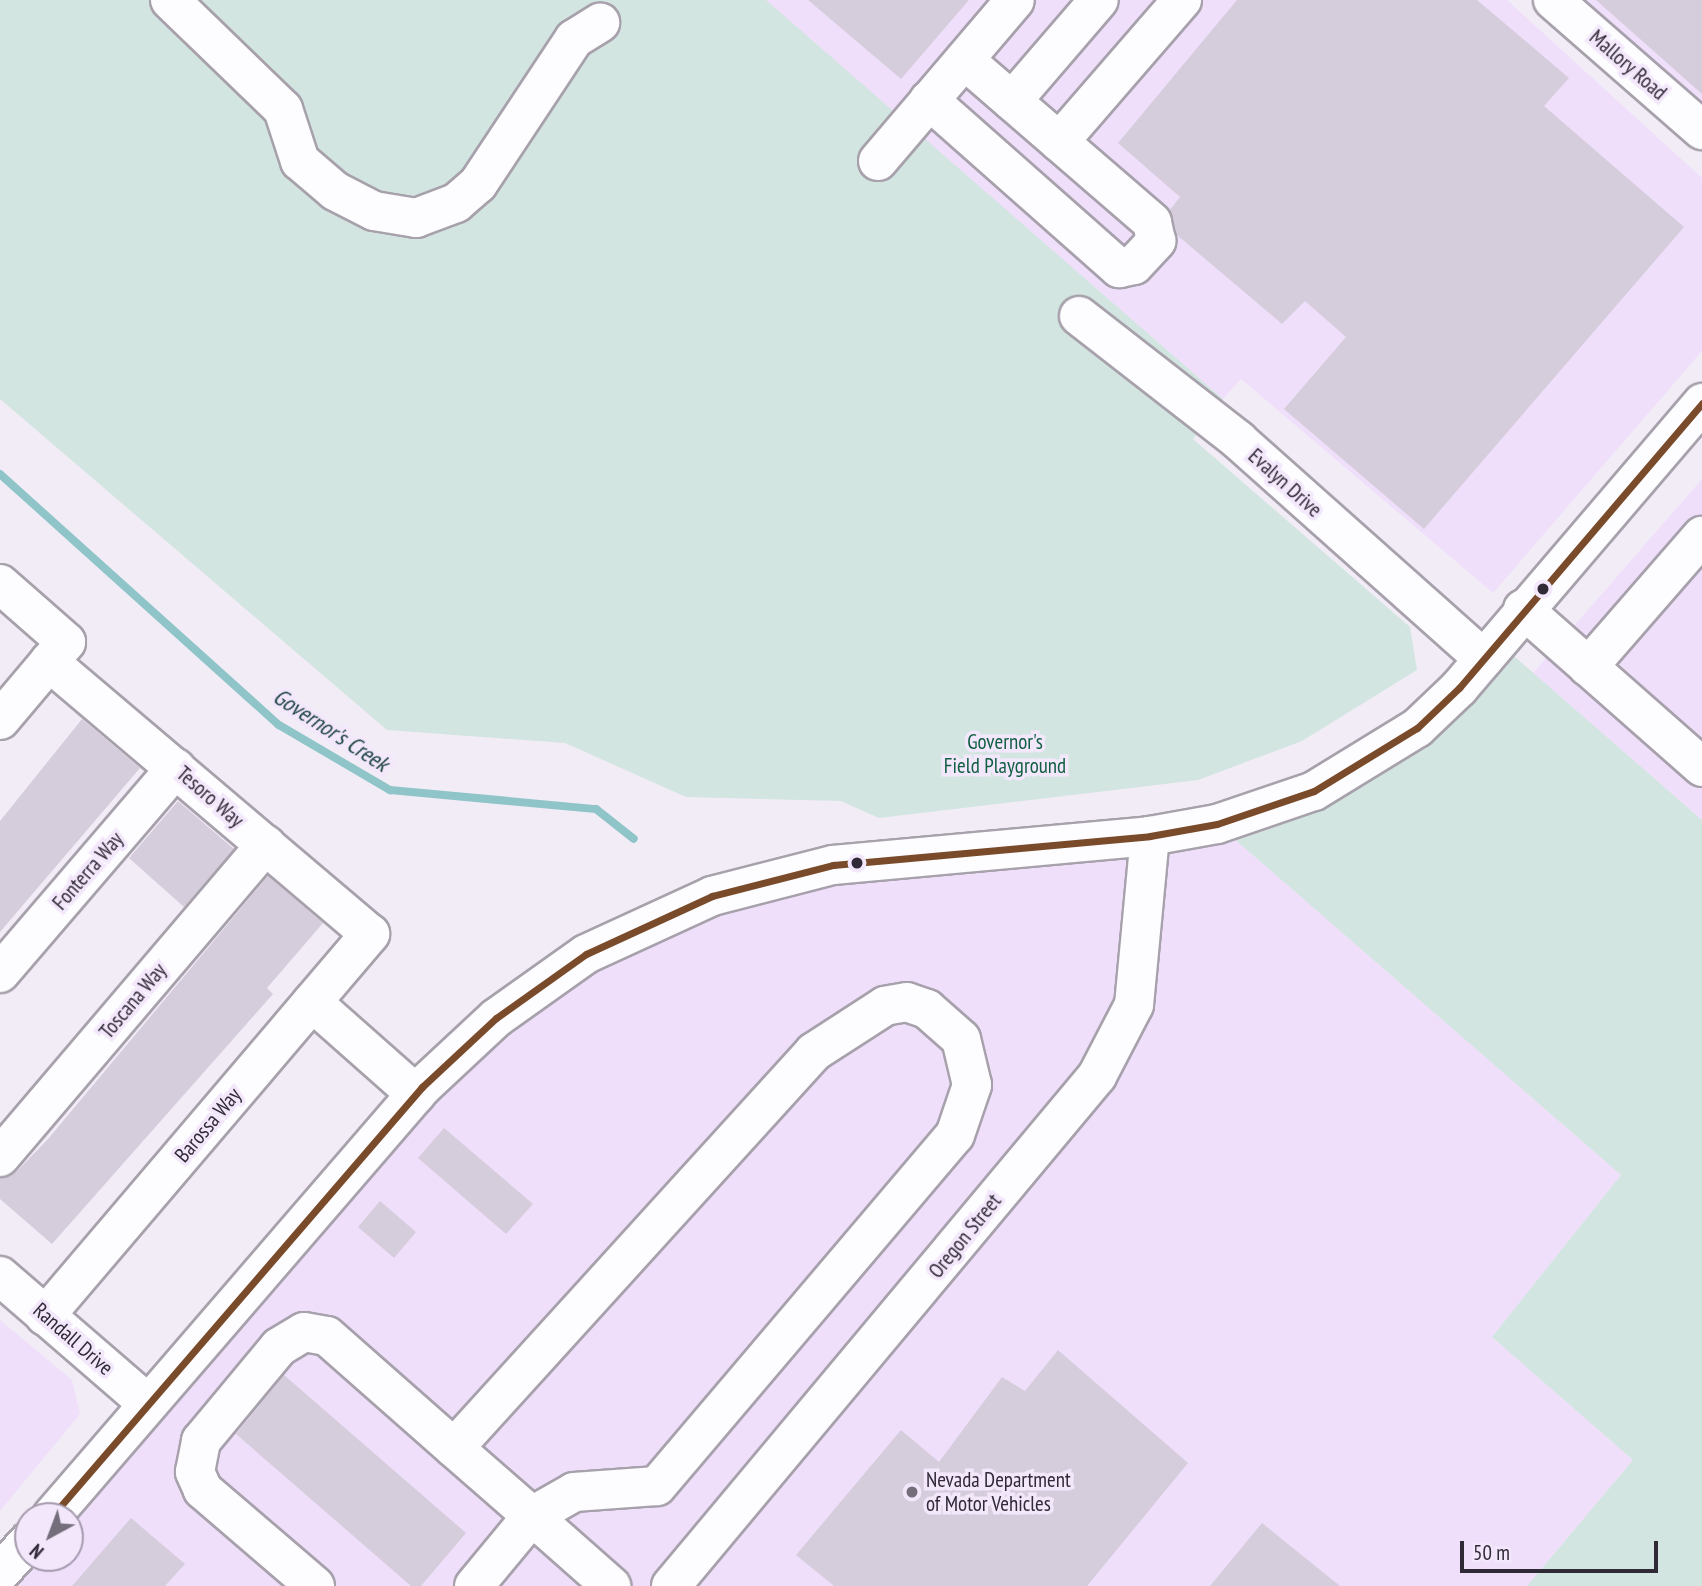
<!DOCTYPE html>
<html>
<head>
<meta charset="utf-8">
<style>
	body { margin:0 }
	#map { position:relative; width:1702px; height:1586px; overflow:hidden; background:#f2ecf7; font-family:"PT Sans Narrow",sans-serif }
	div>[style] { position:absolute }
	.built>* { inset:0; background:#efdffb }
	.green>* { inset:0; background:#d3e5e0 }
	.stream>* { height:8px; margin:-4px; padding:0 4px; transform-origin:4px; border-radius:4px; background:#8fc5c8 }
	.building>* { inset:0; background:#d5cddc }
	.roads { filter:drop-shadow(2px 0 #a7a1ac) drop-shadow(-2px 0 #a7a1ac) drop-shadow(0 2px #a7a1ac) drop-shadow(0 -2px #a7a1ac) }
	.minor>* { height:38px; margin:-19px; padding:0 19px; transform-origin:19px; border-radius:19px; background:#fdfcfe }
	.bus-1>* { height:7px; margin:-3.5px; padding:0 3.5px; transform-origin:3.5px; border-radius:3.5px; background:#7a4b2a }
	.dots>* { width:19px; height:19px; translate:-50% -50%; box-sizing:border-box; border:4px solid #f3e7fc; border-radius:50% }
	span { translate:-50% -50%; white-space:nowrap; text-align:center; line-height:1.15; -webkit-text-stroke:7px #f3e7fc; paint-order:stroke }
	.street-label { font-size:21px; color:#302936 }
	.park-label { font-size:21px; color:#115e42 }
	.poi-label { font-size:21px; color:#302936 }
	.left { translate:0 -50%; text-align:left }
	.water-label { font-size:23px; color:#214646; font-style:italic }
	.north { position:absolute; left:14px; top:1502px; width:70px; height:70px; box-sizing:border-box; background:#f3e7fc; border:2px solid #a59bad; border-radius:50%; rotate:221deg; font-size:19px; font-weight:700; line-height:28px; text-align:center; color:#302936 }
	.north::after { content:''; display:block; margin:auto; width:24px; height:32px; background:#746d7a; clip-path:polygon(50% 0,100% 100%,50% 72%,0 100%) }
	.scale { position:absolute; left:1460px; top:1541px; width:198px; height:32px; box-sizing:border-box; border:4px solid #302936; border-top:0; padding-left:9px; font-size:21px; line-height:24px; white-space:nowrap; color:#302936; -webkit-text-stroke:5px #f3e7fc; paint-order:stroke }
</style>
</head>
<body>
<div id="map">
	<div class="built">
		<div style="clip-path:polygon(765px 0,1507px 0,1702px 178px,1702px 351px,1493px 593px,1241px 379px,1223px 399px)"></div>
		<div style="clip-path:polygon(1579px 0,1702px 0,1702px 105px)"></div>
		<div style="clip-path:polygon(1702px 479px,1702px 820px,1533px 673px)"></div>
		<div style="clip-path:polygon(1217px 824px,1621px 1175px,1492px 1337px,1633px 1460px,1527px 1586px,0 1586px,28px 1558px,70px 1558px,70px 1516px,475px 1037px,693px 904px)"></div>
		<div style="clip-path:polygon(0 1320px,72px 1380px,80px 1414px,0 1511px)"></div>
	</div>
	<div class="green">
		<div style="clip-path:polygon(0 0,766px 0,1223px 399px,1193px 439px,1410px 627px,1417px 670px,1302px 741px,1198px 780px,879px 818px,841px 801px,686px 797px,565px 743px,387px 730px,0 399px)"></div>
		<div style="clip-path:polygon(1498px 642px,1702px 820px,1702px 1586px,1527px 1586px,1633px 1460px,1492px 1337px,1621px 1175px,1217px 824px,1314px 791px)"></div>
	</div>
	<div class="stream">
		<div style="left:0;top:474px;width:375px;rotate:42deg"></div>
		<div style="left:279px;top:725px;width:129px;rotate:30.4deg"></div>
		<div style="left:390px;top:790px;width:207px;rotate:5.3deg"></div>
		<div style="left:596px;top:809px;width:48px;rotate:38.3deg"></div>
	</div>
	<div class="building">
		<div style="clip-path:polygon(808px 0,969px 0,901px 79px)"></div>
		<div style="clip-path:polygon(1237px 0,1477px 0,1569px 78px,1544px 106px,1684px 227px,1424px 529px,1284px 409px,1346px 337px,1305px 301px,1282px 324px,1177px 235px,1169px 211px,1180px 197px,1118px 143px)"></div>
		<div style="clip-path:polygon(1596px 0,1702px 0,1702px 94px)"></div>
		<div style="clip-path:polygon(82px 719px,140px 768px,0 932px,0 821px)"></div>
		<div style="clip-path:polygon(178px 801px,234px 849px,184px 907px,129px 858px)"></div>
		<div style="clip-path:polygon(268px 876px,323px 923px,267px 988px,273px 994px,52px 1244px,0 1199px,0 1178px,16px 1172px,48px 1139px)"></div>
		<div style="clip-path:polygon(444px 1128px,533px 1204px,506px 1234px,418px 1158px)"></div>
		<div style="clip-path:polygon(380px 1201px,416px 1232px,394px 1258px,358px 1227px)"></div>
		<div style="clip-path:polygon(1058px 1350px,1188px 1463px,1087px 1586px,834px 1586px,796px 1555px,901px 1430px,939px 1462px,1002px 1377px,1025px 1391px)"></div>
		<div style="clip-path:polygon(284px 1375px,466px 1533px,421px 1586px,411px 1586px,236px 1434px)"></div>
		<div style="clip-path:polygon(131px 1518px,185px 1564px,165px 1586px,72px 1586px)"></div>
		<div style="clip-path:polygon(1262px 1523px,1340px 1586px,1210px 1586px)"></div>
	</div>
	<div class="roads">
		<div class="minor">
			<div style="left:170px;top:0;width:157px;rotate:44deg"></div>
			<div style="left:283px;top:109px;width:55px;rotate:71.9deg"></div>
			<div style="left:300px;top:161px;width:46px;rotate:40.6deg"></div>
			<div style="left:335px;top:191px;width:44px;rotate:27.1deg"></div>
			<div style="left:374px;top:211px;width:43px;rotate:9.5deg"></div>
			<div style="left:416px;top:218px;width:43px;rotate:-20.6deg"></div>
			<div style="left:456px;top:203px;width:29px;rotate:-41deg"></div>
			<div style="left:478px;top:184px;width:174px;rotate:-56.5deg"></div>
			<div style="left:574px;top:39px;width:31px;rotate:-32deg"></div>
			<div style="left:1553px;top:0;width:198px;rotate:41.1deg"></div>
			<div style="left:929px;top:100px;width:254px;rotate:41.5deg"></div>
			<div style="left:1119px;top:268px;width:15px;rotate:-11deg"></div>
			<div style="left:1134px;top:265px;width:33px;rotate:-47deg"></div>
			<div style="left:1156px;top:241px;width:19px;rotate:-102deg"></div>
			<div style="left:1152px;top:222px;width:248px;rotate:-139.2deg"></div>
			<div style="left:1012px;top:101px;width:133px;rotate:-49.3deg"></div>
			<div style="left:1059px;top:142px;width:188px;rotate:-49.1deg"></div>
			<div style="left:878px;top:161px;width:211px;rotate:-49.6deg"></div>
			<div style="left:1079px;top:316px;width:202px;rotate:37.9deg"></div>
			<div style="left:1238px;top:440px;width:329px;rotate:41.7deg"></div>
			<div style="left:0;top:584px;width:88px;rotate:41.3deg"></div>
			<div style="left:66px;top:642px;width:102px;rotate:130.2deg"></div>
			<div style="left:1523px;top:609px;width:239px;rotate:41.4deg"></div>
			<div style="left:1588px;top:667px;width:174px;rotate:-49deg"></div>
			<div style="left:0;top:973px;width:270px;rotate:-49.4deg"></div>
			<div style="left:312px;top:1002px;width:139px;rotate:41.5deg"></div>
			<div style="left:0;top:1157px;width:410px;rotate:-49.6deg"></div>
			<div style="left:0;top:1276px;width:193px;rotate:40.8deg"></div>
			<div style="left:45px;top:1316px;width:502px;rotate:-49.61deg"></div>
			<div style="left:370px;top:934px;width:421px;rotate:-139.7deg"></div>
			<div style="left:52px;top:1516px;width:567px;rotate:-49.22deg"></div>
			<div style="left:422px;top:1087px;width:101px;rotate:-43deg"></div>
			<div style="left:496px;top:1018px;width:110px;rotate:-35.4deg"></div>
			<div style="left:586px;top:954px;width:139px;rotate:-24.7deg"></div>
			<div style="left:712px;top:896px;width:125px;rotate:-14.4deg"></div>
			<div style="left:833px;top:865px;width:318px;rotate:-5.2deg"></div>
			<div style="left:1150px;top:836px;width:68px;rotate:-10.2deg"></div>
			<div style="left:1217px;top:824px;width:102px;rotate:-18.8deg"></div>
			<div style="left:1314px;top:791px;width:121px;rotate:-31.5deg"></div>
			<div style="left:1417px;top:728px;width:58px;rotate:-43.6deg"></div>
			<div style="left:1459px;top:688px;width:375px;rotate:-49.5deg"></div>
			<div style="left:0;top:1573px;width:42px;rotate:-47.9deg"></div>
			<div style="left:315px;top:1586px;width:148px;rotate:-139.4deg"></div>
			<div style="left:203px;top:1490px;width:20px;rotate:-114deg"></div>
			<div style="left:195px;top:1472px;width:32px;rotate:-79deg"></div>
			<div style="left:201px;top:1441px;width:122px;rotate:-50.3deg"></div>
			<div style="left:279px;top:1347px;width:29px;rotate:-31deg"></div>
			<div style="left:304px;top:1332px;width:23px;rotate:10deg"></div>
			<div style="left:327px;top:1336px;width:169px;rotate:41.4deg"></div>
			<div style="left:454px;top:1448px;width:103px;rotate:41.1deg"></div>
			<div style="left:532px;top:1516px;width:48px;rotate:-29.7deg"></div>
			<div style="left:574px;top:1492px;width:83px;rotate:-4.1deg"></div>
			<div style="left:657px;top:1486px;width:460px;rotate:-49.7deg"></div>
			<div style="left:955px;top:1135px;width:53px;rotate:-71.2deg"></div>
			<div style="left:972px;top:1085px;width:47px;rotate:-103.4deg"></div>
			<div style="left:961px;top:1039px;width:45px;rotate:-138.6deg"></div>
			<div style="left:927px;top:1009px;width:21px;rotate:-161deg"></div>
			<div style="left:907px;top:1002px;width:22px;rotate:170deg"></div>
			<div style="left:885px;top:1006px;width:85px;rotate:147.1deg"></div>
			<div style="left:814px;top:1052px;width:535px;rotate:132.27deg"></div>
			<div style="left:474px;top:1586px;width:91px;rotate:-50.4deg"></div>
			<div style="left:532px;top:1516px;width:106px;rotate:41.5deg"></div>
			<div style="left:671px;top:1586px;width:665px;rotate:-50.13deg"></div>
			<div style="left:1097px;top:1076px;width:80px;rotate:-62.5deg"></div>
			<div style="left:1134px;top:1005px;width:170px;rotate:-84.6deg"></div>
		</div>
	</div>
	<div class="bus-1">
		<div style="left:52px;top:1516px;width:567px;rotate:-49.22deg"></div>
		<div style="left:422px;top:1087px;width:101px;rotate:-43deg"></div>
		<div style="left:496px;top:1018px;width:110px;rotate:-35.4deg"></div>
		<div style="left:586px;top:954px;width:139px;rotate:-24.7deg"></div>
		<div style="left:712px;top:896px;width:125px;rotate:-14.4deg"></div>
		<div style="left:833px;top:865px;width:318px;rotate:-5.2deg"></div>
		<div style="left:1150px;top:836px;width:68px;rotate:-10.2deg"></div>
		<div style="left:1217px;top:824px;width:102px;rotate:-18.8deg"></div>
		<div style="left:1314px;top:791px;width:121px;rotate:-31.5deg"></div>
		<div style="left:1417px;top:728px;width:58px;rotate:-43.6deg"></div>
		<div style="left:1459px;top:688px;width:375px;rotate:-49.5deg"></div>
	</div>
	<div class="dots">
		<div style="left:1543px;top:589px;background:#302936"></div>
		<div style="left:857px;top:863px;background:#302936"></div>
		<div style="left:912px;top:1492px;background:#746d7a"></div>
	</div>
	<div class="street-label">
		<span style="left:1628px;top:65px;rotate:41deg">Mallory Road</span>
		<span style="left:1285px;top:483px;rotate:42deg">Evalyn Drive</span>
		<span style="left:210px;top:797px;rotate:41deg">Tesoro Way</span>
		<span style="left:88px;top:871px;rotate:-49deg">Fonterra Way</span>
		<span style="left:133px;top:1001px;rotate:-50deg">Toscana Way</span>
		<span style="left:208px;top:1125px;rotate:-50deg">Barossa Way</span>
		<span style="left:965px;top:1236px;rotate:-51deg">Oregon Street</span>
		<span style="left:73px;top:1339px;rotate:41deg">Randall Drive</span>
	</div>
	<div class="park-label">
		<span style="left:1005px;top:754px">Governor's<br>Field Playground</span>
	</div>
	<div class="poi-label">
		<span class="left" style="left:926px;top:1492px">Nevada Department<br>of Motor Vehicles</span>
	</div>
	<div class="water-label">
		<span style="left:331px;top:730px;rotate:33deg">Governor's Creek</span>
	</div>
	<div class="north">N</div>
	<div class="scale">50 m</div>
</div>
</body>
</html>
